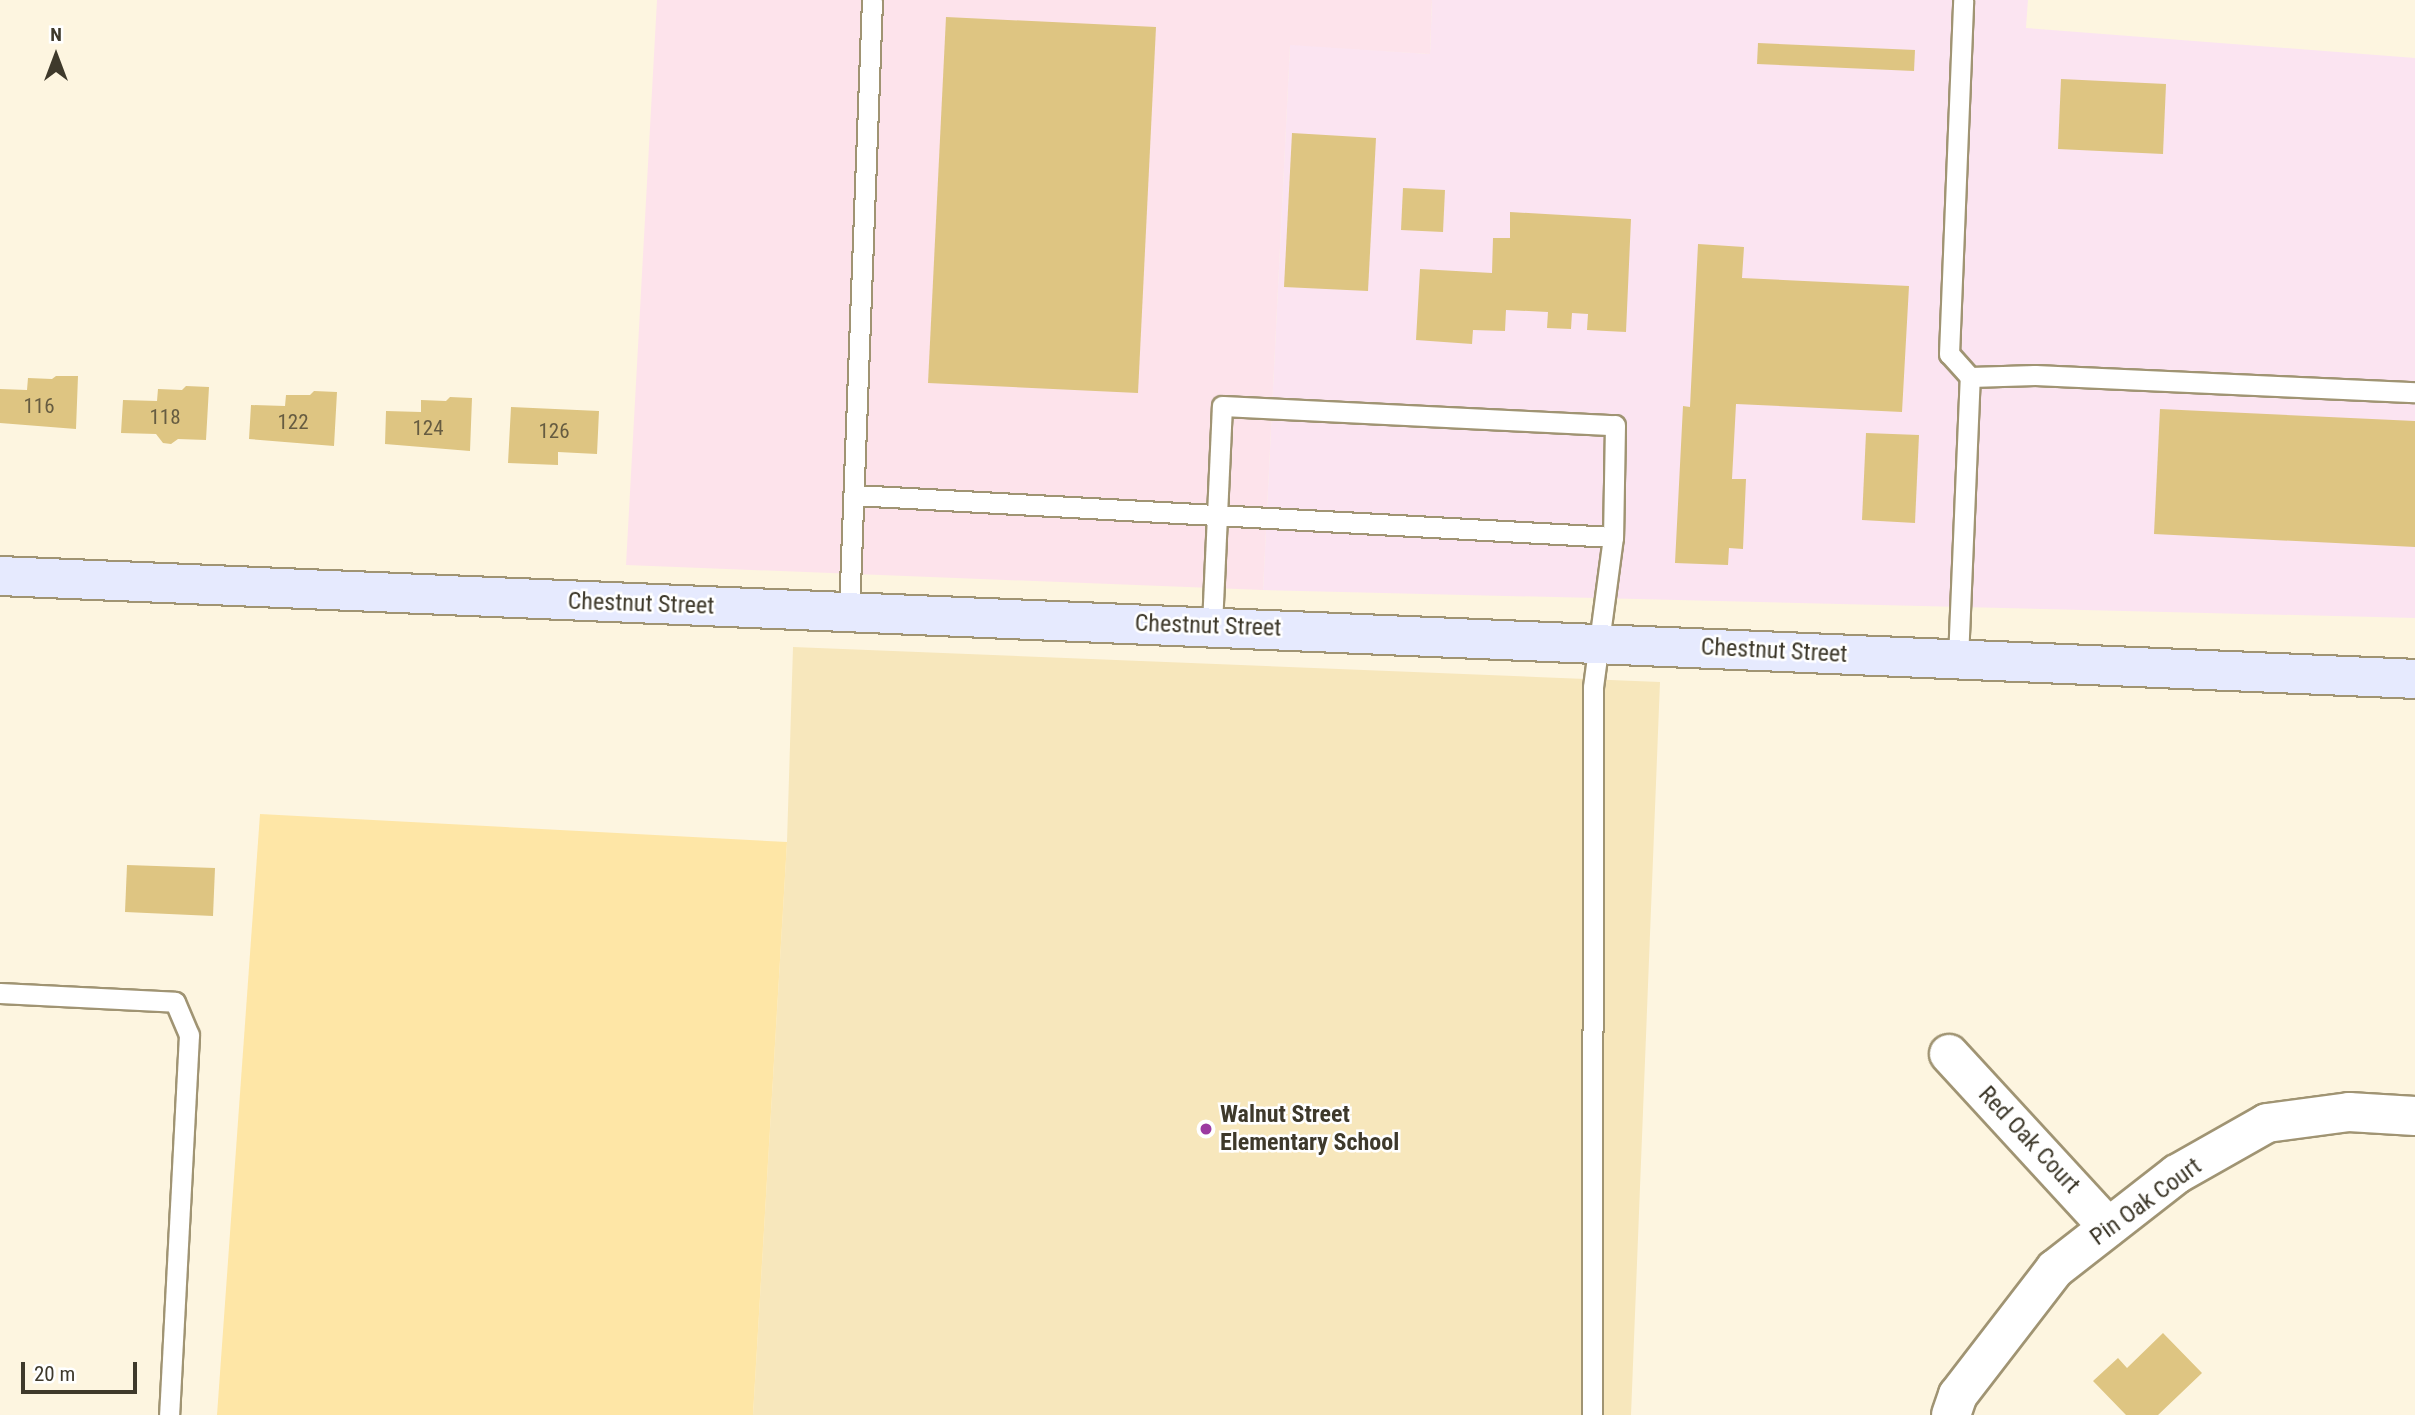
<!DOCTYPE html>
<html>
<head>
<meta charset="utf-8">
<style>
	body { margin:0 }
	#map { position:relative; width:2415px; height:1415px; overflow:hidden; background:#fdf5e0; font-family:"Roboto Condensed",sans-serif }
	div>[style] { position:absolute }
	.commercial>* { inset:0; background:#fde3eb }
	.industrial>* { inset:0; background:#fbe4f1 }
	.built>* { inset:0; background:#f7e7bc }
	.green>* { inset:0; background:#fee6a6 }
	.building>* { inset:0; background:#dec582 }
	.roads { filter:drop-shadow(2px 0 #a09473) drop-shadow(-2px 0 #a09473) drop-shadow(0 2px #a09473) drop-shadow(0 -2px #a09473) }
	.lane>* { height:19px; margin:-9.5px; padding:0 9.5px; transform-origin:9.5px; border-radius:9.5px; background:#fff }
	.street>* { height:38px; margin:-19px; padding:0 19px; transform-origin:19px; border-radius:19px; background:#fff }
	.secondary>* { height:38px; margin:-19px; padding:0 19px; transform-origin:19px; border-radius:19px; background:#e6eafe }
	.dots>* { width:19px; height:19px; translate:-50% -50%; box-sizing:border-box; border:4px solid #fff; border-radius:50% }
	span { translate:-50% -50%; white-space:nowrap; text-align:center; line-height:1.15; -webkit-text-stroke:5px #fff; paint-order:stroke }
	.number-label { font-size:21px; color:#665c41 }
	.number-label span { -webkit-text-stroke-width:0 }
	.street-label { font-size:24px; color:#3e392b }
	.poi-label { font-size:24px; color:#3e392b; font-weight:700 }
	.left { translate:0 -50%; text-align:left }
	.north { position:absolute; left:21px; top:21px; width:70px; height:70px; -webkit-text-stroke:5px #fff; paint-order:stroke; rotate:0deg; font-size:19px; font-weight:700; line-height:28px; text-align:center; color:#3e392b }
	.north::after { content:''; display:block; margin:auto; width:24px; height:32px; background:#3e392b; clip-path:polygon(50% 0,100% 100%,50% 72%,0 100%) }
	.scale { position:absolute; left:21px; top:1362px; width:116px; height:32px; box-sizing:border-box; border:4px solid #3e392b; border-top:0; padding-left:9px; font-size:21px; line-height:24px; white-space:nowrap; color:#3e392b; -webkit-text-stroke:5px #fff; paint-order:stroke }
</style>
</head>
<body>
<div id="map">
	<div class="commercial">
		<div style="clip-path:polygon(657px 0,1432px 0,1430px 54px,1290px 46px,1263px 590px,626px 565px)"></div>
	</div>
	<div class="industrial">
		<div style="clip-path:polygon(1432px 0,2028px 0,2026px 28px,2415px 58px,2415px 618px,1263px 590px,1290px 45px,1430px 54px)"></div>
	</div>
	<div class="built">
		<div style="clip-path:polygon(793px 647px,1660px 682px,1631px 1415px,753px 1415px,787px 842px)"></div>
	</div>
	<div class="green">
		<div style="clip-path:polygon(260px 814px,787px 842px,753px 1415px,217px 1415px)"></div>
	</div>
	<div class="building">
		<div style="clip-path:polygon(946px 17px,1156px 27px,1138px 393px,928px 383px)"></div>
		<div style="clip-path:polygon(1758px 43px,1915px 50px,1914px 71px,1757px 64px)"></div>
		<div style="clip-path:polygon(2061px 79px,2166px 84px,2163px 154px,2058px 149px)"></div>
		<div style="clip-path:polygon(1292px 133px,1376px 138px,1368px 291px,1284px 287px)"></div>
		<div style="clip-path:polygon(1403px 188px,1445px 190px,1443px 232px,1401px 230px)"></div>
		<div style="clip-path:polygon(1510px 212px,1631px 219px,1626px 332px,1587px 330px,1588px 314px,1572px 313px,1571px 329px,1547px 328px,1548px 312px,1506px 310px,1505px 331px,1473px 330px,1472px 344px,1416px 340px,1420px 269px,1492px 273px,1493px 238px,1510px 238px)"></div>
		<div style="clip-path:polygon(1698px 244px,1744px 247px,1742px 278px,1909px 286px,1902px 412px,1736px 404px,1732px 479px,1746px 479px,1743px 549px,1729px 548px,1728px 565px,1675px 563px,1683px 406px,1690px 407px)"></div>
		<div style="clip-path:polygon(56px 376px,78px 376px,76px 429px,0 423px,0 389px,27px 390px,28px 378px,52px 379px)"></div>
		<div style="clip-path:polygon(186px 386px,209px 387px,206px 440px,178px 439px,171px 444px,163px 443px,156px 434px,121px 433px,123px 400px,157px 401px,158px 389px,182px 390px)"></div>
		<div style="clip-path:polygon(314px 391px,337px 392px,334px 446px,249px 439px,251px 405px,285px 406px,286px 395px,310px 395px)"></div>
		<div style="clip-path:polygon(450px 397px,472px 398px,470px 451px,385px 444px,386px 411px,421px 412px,421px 400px,446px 401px)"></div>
		<div style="clip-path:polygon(511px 407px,599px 411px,597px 454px,558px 452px,558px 465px,508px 463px)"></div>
		<div style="clip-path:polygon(2160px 409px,2415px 421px,2415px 547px,2154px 534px)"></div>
		<div style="clip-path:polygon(1866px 433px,1919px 435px,1915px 523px,1862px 520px)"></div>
		<div style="clip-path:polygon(127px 865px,215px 868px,213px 916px,125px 912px)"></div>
		<div style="clip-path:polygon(2163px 1333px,2202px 1373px,2158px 1415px,2126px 1415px,2093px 1381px,2118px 1358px,2127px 1368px)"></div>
	</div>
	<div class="roads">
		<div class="lane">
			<div style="left:1970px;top:377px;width:65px;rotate:-1.8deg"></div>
			<div style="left:2035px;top:375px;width:380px;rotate:2.6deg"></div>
			<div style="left:854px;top:495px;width:760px;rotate:3.17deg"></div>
			<div style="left:849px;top:613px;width:613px;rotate:-87.85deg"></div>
			<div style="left:1212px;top:625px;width:219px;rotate:-87.4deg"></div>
			<div style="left:1222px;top:406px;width:393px;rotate:2.8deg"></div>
			<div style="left:1615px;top:425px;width:112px;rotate:91deg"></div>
			<div style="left:1613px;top:537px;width:151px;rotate:97.6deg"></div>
			<div style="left:1593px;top:687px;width:728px;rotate:90.08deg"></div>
			<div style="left:1958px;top:659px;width:282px;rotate:-87.6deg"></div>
			<div style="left:1970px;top:377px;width:31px;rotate:-132deg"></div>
			<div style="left:1949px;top:354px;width:354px;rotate:-87.7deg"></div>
			<div style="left:0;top:993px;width:175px;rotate:2.9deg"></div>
			<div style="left:175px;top:1002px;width:36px;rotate:67deg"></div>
			<div style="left:189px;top:1035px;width:381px;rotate:93deg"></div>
		</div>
		<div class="street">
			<div style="left:1949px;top:1054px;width:235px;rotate:47.4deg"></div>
			<div style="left:1951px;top:1415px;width:21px;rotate:-71deg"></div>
			<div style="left:1958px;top:1395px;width:159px;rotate:-52.4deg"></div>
			<div style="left:2055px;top:1269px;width:155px;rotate:-37.9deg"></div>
			<div style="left:2177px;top:1174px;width:103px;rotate:-29.5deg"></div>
			<div style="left:2267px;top:1123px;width:83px;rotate:-7.6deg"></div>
			<div style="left:2349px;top:1112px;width:66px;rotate:3.5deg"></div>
		</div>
		<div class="secondary">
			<div style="left:0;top:576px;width:2417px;rotate:2.44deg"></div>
		</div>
	</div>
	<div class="dots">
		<div style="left:1206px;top:1129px;background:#9c3aa0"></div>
	</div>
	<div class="number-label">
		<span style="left:39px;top:406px">116</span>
		<span style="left:165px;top:417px">118</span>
		<span style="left:293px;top:422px">122</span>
		<span style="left:428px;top:428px">124</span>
		<span style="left:554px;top:431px">126</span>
	</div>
	<div class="street-label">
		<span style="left:641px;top:604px;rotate:2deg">Chestnut Street</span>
		<span style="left:1208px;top:626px;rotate:2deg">Chestnut Street</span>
		<span style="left:1774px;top:651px;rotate:3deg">Chestnut Street</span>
		<span style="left:2029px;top:1140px;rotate:47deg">Red Oak Court</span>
		<span style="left:2146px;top:1202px;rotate:-36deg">Pin Oak Court</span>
	</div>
	<div class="poi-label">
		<span class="left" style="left:1220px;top:1129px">Walnut Street<br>Elementary School</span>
	</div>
	<div class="north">N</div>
	<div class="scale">20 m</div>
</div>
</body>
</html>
